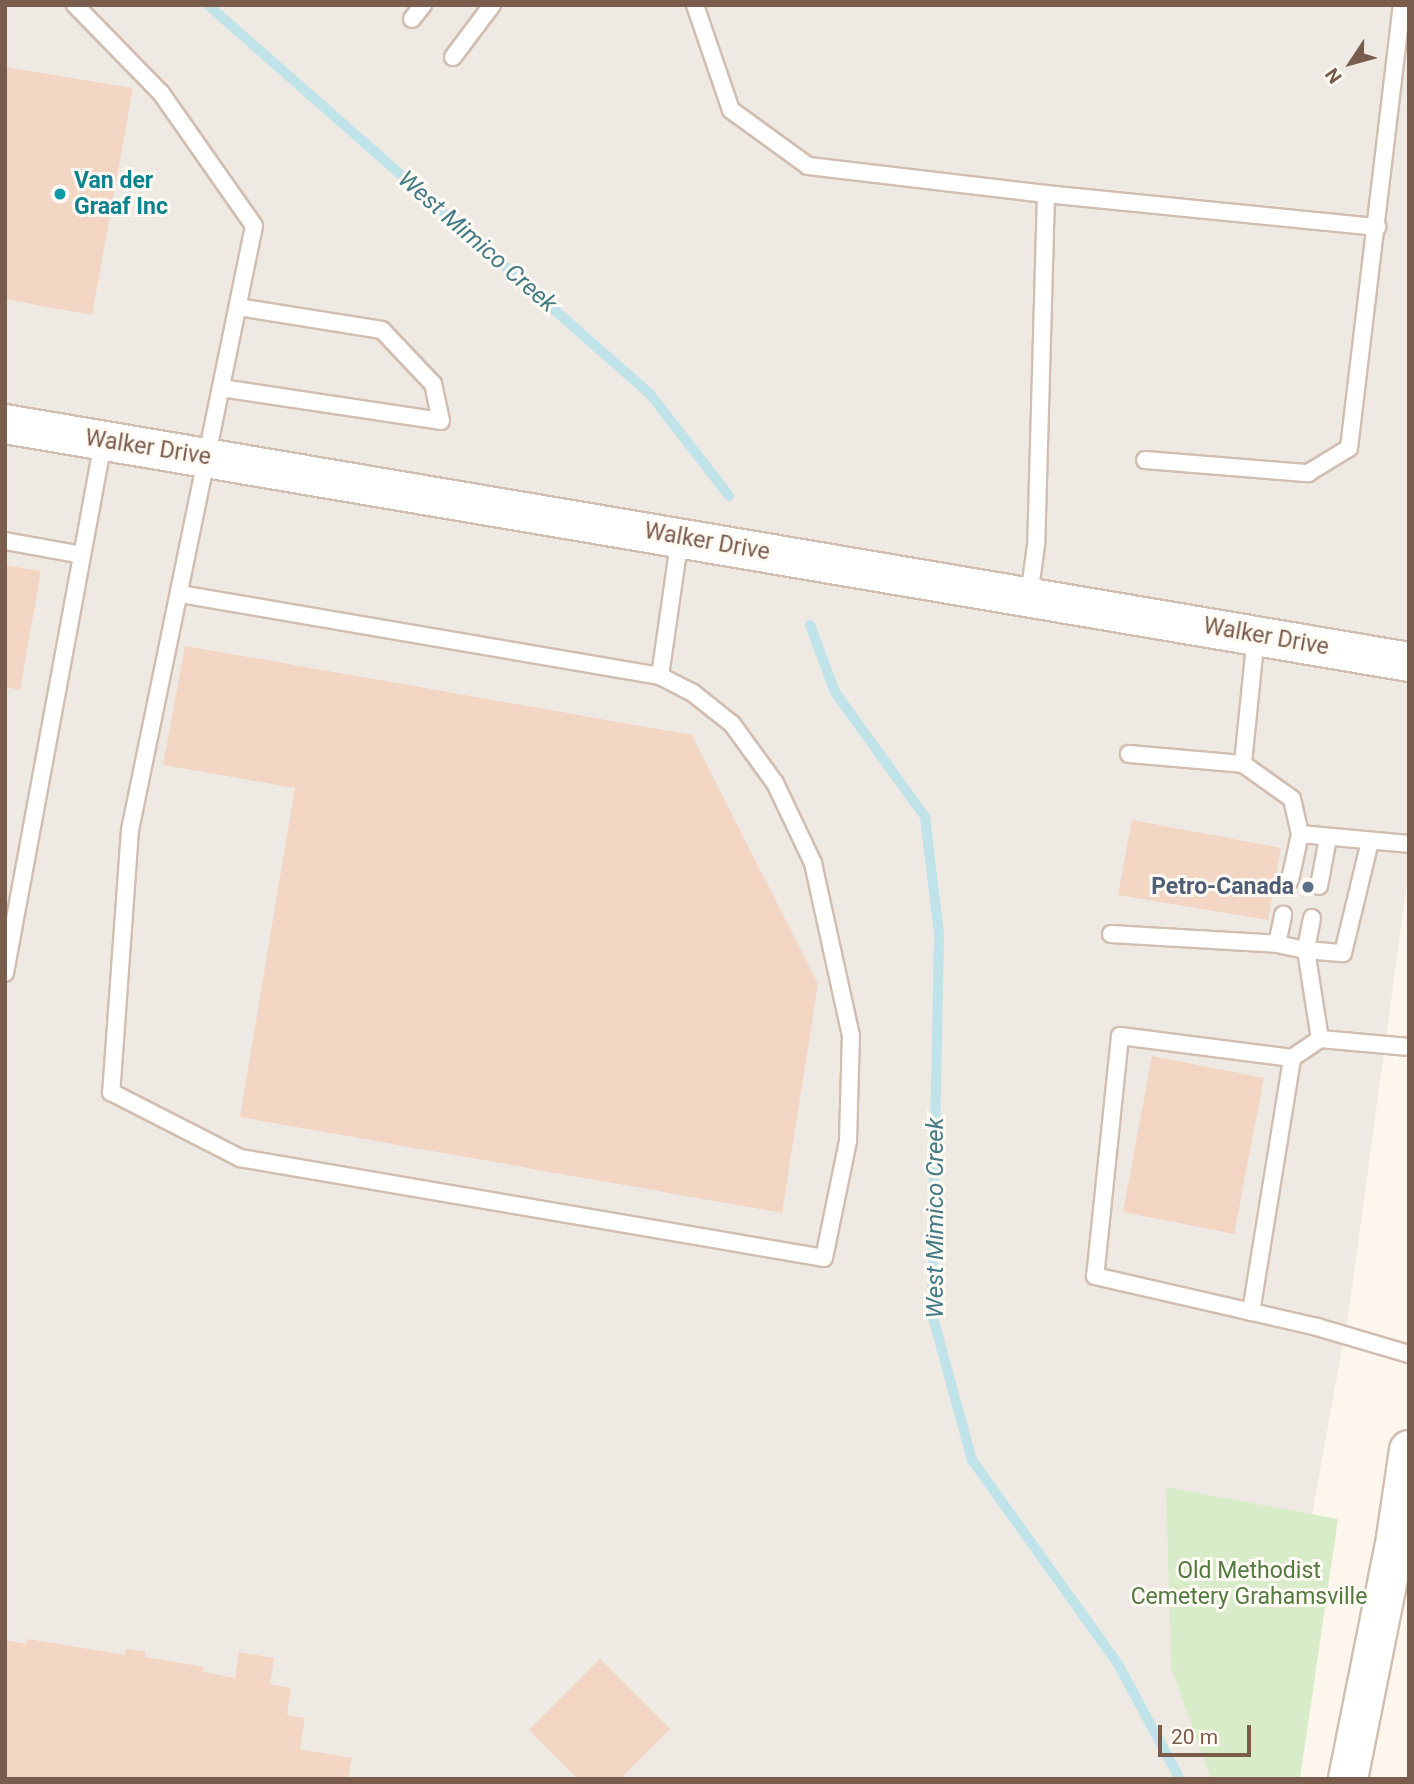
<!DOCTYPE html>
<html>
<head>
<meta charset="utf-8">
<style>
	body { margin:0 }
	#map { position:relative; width:1414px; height:1784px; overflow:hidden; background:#fdf6ec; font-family:Roboto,sans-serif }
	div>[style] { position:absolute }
	.industrial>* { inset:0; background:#efe9e4 }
	.green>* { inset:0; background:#d8ecc9 }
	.stream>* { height:10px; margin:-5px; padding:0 5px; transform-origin:5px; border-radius:5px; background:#bfe3e8 }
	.building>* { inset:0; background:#f3d5c3 }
	.roads { filter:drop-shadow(2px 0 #d1beb0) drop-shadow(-2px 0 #d1beb0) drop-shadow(0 2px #d1beb0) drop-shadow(0 -2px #d1beb0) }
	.lane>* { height:16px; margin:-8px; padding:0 8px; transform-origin:8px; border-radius:8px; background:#fff }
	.secondary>* { height:38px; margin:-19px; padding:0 19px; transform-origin:19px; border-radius:19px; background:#fff }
	.dots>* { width:19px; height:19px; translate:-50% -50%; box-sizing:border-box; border:4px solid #fffaf3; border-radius:50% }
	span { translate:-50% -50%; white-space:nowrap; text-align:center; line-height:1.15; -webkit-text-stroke:6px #fffaf3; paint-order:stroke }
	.culture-label { font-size:23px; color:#0d838f; font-weight:700 }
	.left { translate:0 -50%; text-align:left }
	.street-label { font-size:23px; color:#7a5c4d }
	.service-label { font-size:23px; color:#4e5e75; font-weight:700 }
	.right { translate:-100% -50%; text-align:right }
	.park-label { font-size:23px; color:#537a41 }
	.water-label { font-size:24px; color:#437c86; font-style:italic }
	.frame { position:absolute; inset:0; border:7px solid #7a5c4d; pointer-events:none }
	.north { position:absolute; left:1316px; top:28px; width:70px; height:70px; -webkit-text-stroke:5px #fffaf3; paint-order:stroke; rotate:234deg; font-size:19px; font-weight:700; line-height:28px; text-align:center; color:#7a5c4d }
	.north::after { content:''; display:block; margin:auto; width:24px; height:32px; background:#7a5c4d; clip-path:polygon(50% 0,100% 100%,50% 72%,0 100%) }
	.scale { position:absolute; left:1158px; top:1725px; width:93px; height:32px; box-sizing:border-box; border:4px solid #7a5c4d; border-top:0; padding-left:9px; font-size:21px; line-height:24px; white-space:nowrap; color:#7a5c4d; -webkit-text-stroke:5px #fffaf3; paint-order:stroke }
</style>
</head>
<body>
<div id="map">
	<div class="industrial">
		<div style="clip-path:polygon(5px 5px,1409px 5px,1409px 868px,1349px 1310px,1264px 1779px,5px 1779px)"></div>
	</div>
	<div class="green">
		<div style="clip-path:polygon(1166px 1487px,1338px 1519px,1300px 1779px,1211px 1779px,1171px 1667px)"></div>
	</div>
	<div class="stream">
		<div style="left:208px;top:5px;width:589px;rotate:41.35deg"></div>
		<div style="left:650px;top:394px;width:129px;rotate:52.2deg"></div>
		<div style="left:810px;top:625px;width:72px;rotate:69.5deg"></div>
		<div style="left:835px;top:692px;width:154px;rotate:54.2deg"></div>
		<div style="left:925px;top:817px;width:118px;rotate:83.2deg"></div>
		<div style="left:939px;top:934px;width:380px;rotate:91.1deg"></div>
		<div style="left:932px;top:1314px;width:151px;rotate:74.7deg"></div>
		<div style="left:972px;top:1460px;width:251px;rotate:54.4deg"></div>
		<div style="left:1118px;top:1664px;width:131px;rotate:61.7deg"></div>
	</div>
	<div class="building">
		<div style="clip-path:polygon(5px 67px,133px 88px,92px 315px,5px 299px)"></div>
		<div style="clip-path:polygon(5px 565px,41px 571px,20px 690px,5px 687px)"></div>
		<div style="clip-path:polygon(185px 646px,692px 735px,818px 984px,782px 1213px,240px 1117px,295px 788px,163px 765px)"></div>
		<div style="clip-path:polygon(1132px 820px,1281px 848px,1268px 920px,1118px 895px)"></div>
		<div style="clip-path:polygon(1152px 1056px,1264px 1078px,1234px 1234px,1123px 1212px)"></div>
		<div style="clip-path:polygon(27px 1639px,125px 1655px,126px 1649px,146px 1652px,145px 1657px,204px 1667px,203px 1672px,235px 1678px,239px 1652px,274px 1658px,270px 1684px,291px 1688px,287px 1715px,305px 1718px,300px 1749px,352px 1758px,348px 1779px,5px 1779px,5px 1640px,26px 1644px)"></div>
		<div style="clip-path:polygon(600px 1659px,670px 1729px,620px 1779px,578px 1779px,529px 1730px)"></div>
	</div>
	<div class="roads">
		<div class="lane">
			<div style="left:75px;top:5px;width:123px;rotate:45.7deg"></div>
			<div style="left:161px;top:93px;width:162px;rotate:55deg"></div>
			<div style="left:254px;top:226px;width:617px;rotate:101.6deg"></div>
			<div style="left:130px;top:830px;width:263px;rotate:94.1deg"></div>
			<div style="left:111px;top:1092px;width:145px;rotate:27.1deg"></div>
			<div style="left:240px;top:1158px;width:592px;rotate:9.72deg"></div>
			<div style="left:824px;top:1258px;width:119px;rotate:-78.4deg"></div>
			<div style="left:848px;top:1141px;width:105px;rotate:-88.4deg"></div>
			<div style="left:851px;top:1036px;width:177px;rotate:-102.4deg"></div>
			<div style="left:813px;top:863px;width:89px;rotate:-115.4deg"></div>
			<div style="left:775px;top:783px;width:73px;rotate:-126.1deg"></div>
			<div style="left:732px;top:724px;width:50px;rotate:-141.5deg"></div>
			<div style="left:693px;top:693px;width:37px;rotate:-153deg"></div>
			<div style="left:660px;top:676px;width:140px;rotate:-81.8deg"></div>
			<div style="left:695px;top:5px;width:111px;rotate:71.1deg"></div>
			<div style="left:731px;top:110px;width:95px;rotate:36deg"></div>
			<div style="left:808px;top:166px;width:240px;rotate:6.7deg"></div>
			<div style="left:1046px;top:194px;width:351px;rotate:91.6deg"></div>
			<div style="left:1036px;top:545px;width:52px;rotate:97.7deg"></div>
			<div style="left:412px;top:19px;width:18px;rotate:-52deg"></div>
			<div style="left:453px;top:57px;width:65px;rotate:-53.1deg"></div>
			<div style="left:1046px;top:194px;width:333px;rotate:5.7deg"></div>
			<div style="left:221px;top:388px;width:222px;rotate:8.5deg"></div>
			<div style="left:441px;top:421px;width:38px;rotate:-102deg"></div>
			<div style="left:433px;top:384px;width:74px;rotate:-133.4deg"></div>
			<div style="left:382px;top:330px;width:145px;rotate:-170.9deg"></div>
			<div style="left:1145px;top:460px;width:164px;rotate:4.6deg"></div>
			<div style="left:1308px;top:473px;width:48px;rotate:-31.4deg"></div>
			<div style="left:1349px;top:448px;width:446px;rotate:-83.2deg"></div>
			<div style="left:5px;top:541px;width:78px;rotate:10.3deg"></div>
			<div style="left:180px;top:594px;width:487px;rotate:9.7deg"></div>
			<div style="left:1256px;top:635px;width:130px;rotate:95.8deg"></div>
			<div style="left:1243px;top:764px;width:60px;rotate:35.5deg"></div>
			<div style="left:1292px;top:799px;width:36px;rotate:77deg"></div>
			<div style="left:1300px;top:834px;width:109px;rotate:5.2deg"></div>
			<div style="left:1129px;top:754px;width:114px;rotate:5deg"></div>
			<div style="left:1290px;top:880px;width:47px;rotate:-77.7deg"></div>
			<div style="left:1319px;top:886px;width:49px;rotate:-79.4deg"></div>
			<div style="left:1312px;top:918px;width:33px;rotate:101deg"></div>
			<div style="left:1306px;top:950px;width:37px;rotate:5deg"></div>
			<div style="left:1343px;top:953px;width:115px;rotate:-76.4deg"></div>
			<div style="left:1111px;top:934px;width:166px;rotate:3.4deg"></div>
			<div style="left:1277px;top:944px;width:30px;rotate:12deg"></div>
			<div style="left:1306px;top:950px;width:90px;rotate:81.1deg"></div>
			<div style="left:1277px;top:944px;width:30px;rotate:-78deg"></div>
			<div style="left:5px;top:973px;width:540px;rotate:-79.54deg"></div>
			<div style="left:1409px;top:1047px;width:89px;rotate:-174.9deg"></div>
			<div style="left:1320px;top:1039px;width:34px;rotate:146deg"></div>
			<div style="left:1292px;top:1058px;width:173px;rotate:-172.7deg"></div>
			<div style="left:1120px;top:1036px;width:241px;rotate:95.9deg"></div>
			<div style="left:1095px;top:1276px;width:228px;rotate:12.9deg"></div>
			<div style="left:1317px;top:1327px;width:96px;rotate:16.4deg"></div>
			<div style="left:1251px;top:1312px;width:257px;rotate:-80.8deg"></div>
		</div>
		<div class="secondary">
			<div style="left:5px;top:424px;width:1424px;rotate:9.62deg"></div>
			<div style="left:1348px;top:1779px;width:246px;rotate:-78.7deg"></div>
			<div style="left:1396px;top:1538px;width:89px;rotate:-81.6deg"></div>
		</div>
	</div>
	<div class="dots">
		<div style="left:60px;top:194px;background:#0f9aa8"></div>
		<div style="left:1308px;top:887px;background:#5c6f8a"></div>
	</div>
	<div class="culture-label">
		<span class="left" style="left:74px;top:194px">Van der<br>Graaf Inc</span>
	</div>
	<div class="street-label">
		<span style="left:148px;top:448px;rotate:9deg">Walker Drive</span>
		<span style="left:707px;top:542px;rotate:10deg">Walker Drive</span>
		<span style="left:1266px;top:637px;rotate:10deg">Walker Drive</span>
	</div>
	<div class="service-label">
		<span class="right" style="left:1294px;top:887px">Petro-Canada</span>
	</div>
	<div class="park-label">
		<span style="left:1249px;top:1584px">Old Methodist<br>Cemetery Grahamsville</span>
	</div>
	<div class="water-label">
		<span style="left:477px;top:242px;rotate:41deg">West Mimico Creek</span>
		<span style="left:936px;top:1218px;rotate:-90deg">West Mimico Creek</span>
	</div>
	<div class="frame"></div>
	<div class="north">N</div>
	<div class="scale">20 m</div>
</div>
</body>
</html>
